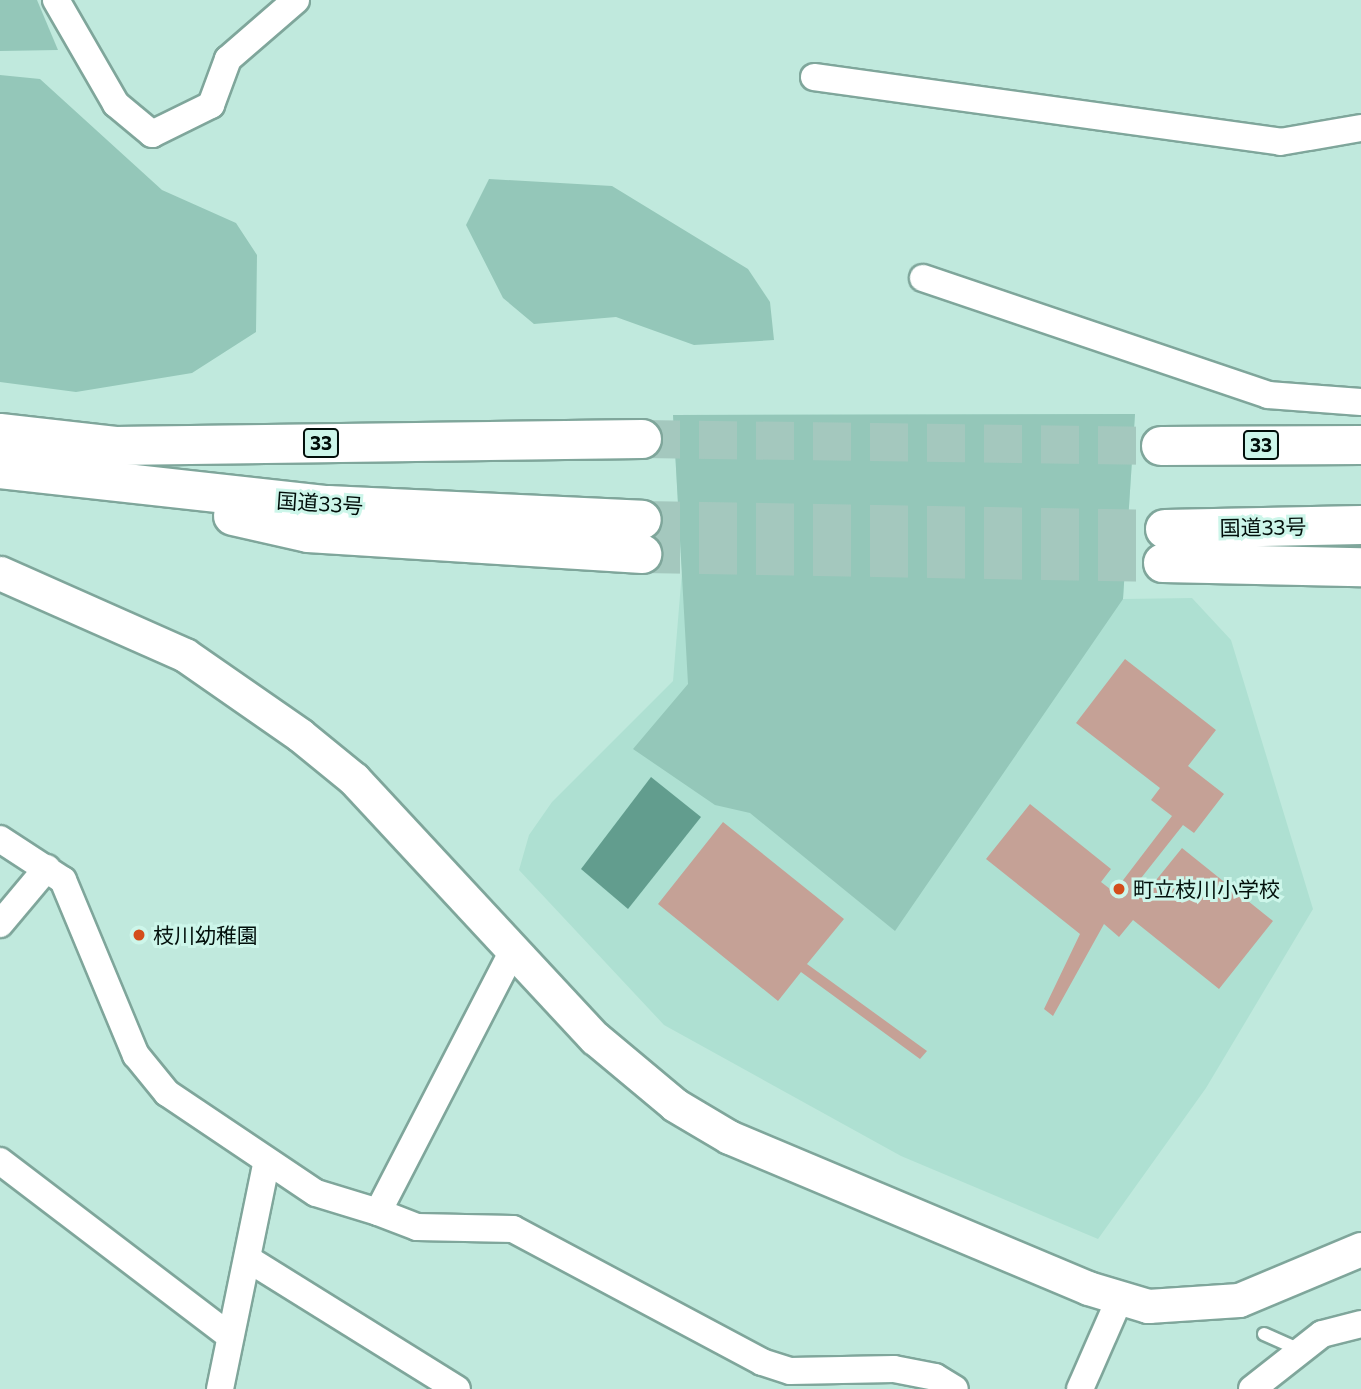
<!DOCTYPE html>
<html>
<head>
<meta charset="utf-8">
<style>
	body { margin:0 }
	#map { position:relative; width:1361px; height:1389px; overflow:hidden; background:#c0e9dd; font-family:Commissioner,"Noto Sans JP",sans-serif }
	div>[style] { position:absolute }
	.built>* { inset:0; background:#aee0d2 }
	.green>* { inset:0; background:#94c7b9 }
	.water>* { inset:0; background:#629d8e }
	.building>* { inset:0; background:#c5a196 }
	.trunk-tunnel>* { height:38px; margin-top:-19px; transform-origin:0; background:repeating-linear-gradient(90deg,#a4c8be 0 38px,transparent 0 57px) }
	.roads { filter:drop-shadow(2px 0 #7fa69b) drop-shadow(-2px 0 #7fa69b) drop-shadow(0 2px #7fa69b) drop-shadow(0 -2px #7fa69b) }
	.service>* { height:12px; margin:-6px; padding:0 6px; transform-origin:6px; border-radius:6px; background:#fff }
	.minor>* { height:26px; margin:-13px; padding:0 13px; transform-origin:13px; border-radius:13px; background:#fff }
	.tertiary>* { height:33px; margin:-16.5px; padding:0 16.5px; transform-origin:16.5px; border-radius:16.5px; background:#fff }
	.trunk>* { height:38px; margin:-19px; padding:0 19px; transform-origin:19px; border-radius:19px; background:#fff }
	.dots>* { width:19px; height:19px; translate:-50% -50%; box-sizing:border-box; border:4px solid #cdf6ea; border-radius:50% }
	span { translate:-50% -50%; white-space:nowrap; text-align:center; line-height:1.15; -webkit-text-stroke:6px #cdf6ea; paint-order:stroke }
	.shield-label span { padding:2px 5px; background:#cdf6ea; border:2px solid; border-radius:5px; -webkit-text-stroke-width:0 }
	.shield-label { font-size:19px; color:#020f0b; font-weight:700 }
	.street-label { font-size:21px; color:#020f0b }
	.poi-label { font-size:21px; color:#020f0b }
	.left { translate:0 -50%; text-align:left }
</style>
</head>
<body>
<div id="map">
	<div class="built">
		<div style="clip-path:polygon(1135px 414px,1123px 599px,1192px 598px,1231px 640px,1313px 909px,1206px 1088px,1098px 1239px,901px 1156px,664px 1025px,519px 870px,529px 835px,552px 802px,673px 681px,682px 571px,673px 415px)"></div>
	</div>
	<div class="green">
		<div style="clip-path:polygon(0 0,37px 0,58px 50px,0 51px)"></div>
		<div style="clip-path:polygon(0 75px,40px 79px,162px 190px,236px 223px,257px 255px,256px 332px,192px 373px,76px 392px,0 382px)"></div>
		<div style="clip-path:polygon(489px 179px,612px 186px,748px 269px,770px 302px,774px 340px,694px 345px,616px 317px,534px 324px,503px 298px,466px 225px)"></div>
		<div style="clip-path:polygon(1135px 414px,1123px 599px,895px 931px,750px 813px,715px 805px,633px 749px,688px 684px,673px 415px)"></div>
	</div>
	<div class="water">
		<div style="clip-path:polygon(651px 777px,701px 817px,628px 909px,581px 869px)"></div>
	</div>
	<div class="building">
		<div style="clip-path:polygon(1125px 659px,1216px 730px,1188px 766px,1224px 794px,1194px 833px,1183px 825px,1134px 887px,1144px 895px,1182px 848px,1273px 921px,1219px 989px,1133px 920px,1119px 937px,1104px 924px,1053px 1016px,1044px 1009px,1080px 934px,986px 859px,1030px 804px,1111px 869px,1101px 882px,1114px 892px,1172px 816px,1151px 800px,1160px 788px,1076px 723px)"></div>
		<div style="clip-path:polygon(723px 822px,844px 919px,807px 964px,927px 1051px,920px 1059px,801px 972px,778px 1001px,658px 904px)"></div>
	</div>
	<div class="trunk-tunnel">
		<div style="left:642px;top:439px;width:519px;rotate:0.77deg"></div>
		<div style="left:642px;top:520px;width:523px;rotate:0.99deg"></div>
		<div style="left:642px;top:554px;width:521px;rotate:0.99deg"></div>
	</div>
	<div class="roads">
		<div class="service">
			<div style="left:1264px;top:1334px;width:37px;rotate:24deg"></div>
		</div>
		<div class="minor">
			<div style="left:56px;top:0;width:120px;rotate:60deg"></div>
			<div style="left:116px;top:104px;width:47px;rotate:39.8deg"></div>
			<div style="left:152px;top:134px;width:66px;rotate:-26.2deg"></div>
			<div style="left:211px;top:105px;width:49px;rotate:-69.7deg"></div>
			<div style="left:228px;top:59px;width:90px;rotate:-40.9deg"></div>
			<div style="left:814px;top:77px;width:471px;rotate:7.9deg"></div>
			<div style="left:1280px;top:142px;width:82px;rotate:-9.8deg"></div>
			<div style="left:923px;top:278px;width:364px;rotate:18.7deg"></div>
			<div style="left:1268px;top:395px;width:93px;rotate:4.3deg"></div>
			<div style="left:0;top:839px;width:75px;rotate:33.1deg"></div>
			<div style="left:63px;top:880px;width:190px;rotate:67.4deg"></div>
			<div style="left:136px;top:1055px;width:49px;rotate:50.8deg"></div>
			<div style="left:167px;top:1093px;width:179px;rotate:33.9deg"></div>
			<div style="left:316px;top:1193px;width:65px;rotate:17deg"></div>
			<div style="left:378px;top:1212px;width:294px;rotate:-62.7deg"></div>
			<div style="left:0;top:924px;width:73px;rotate:-50deg"></div>
			<div style="left:0;top:1161px;width:289px;rotate:37.3deg"></div>
			<div style="left:378px;top:1212px;width:42px;rotate:21deg"></div>
			<div style="left:417px;top:1227px;width:96px;rotate:1.2deg"></div>
			<div style="left:513px;top:1229px;width:282px;rotate:28.1deg"></div>
			<div style="left:762px;top:1362px;width:29px;rotate:18deg"></div>
			<div style="left:790px;top:1371px;width:104px;rotate:-1.1deg"></div>
			<div style="left:894px;top:1369px;width:42px;rotate:11deg"></div>
			<div style="left:935px;top:1377px;width:23px;rotate:31deg"></div>
			<div style="left:248px;top:1259px;width:246px;rotate:31.9deg"></div>
			<div style="left:220px;top:1389px;width:230px;rotate:-78.4deg"></div>
			<div style="left:1080px;top:1389px;width:99px;rotate:-66.3deg"></div>
			<div style="left:1252px;top:1389px;width:89px;rotate:-38.2deg"></div>
			<div style="left:1322px;top:1334px;width:40px;rotate:-14.4deg"></div>
		</div>
		<div class="tertiary">
			<div style="left:0;top:573px;width:202px;rotate:23.9deg"></div>
			<div style="left:185px;top:655px;width:140px;rotate:34.8deg"></div>
			<div style="left:300px;top:735px;width:70px;rotate:39.2deg"></div>
			<div style="left:354px;top:779px;width:354px;rotate:47.1deg"></div>
			<div style="left:595px;top:1038px;width:104px;rotate:39.9deg"></div>
			<div style="left:675px;top:1105px;width:63px;rotate:30.7deg"></div>
			<div style="left:729px;top:1137px;width:389px;rotate:22.8deg"></div>
			<div style="left:1088px;top:1288px;width:63px;rotate:16.7deg"></div>
			<div style="left:1148px;top:1306px;width:91px;rotate:-3.8deg"></div>
			<div style="left:1239px;top:1300px;width:132px;rotate:-22.7deg"></div>
		</div>
		<div class="trunk">
			<div style="left:0;top:433px;width:116px;rotate:6.4deg"></div>
			<div style="left:115px;top:446px;width:527px;rotate:-0.76deg"></div>
			<div style="left:1161px;top:446px;width:200px;rotate:-0.3deg"></div>
			<div style="left:0;top:469px;width:330px;rotate:6.3deg"></div>
			<div style="left:328px;top:505px;width:314px;rotate:2.7deg"></div>
			<div style="left:233px;top:516px;width:77px;rotate:12.8deg"></div>
			<div style="left:308px;top:533px;width:335px;rotate:3.6deg"></div>
			<div style="left:1165px;top:529px;width:196px;rotate:-1.2deg"></div>
			<div style="left:1163px;top:563px;width:198px;rotate:1.2deg"></div>
		</div>
	</div>
	<div class="dots">
		<div style="left:1119px;top:889px;background:#d44d1b"></div>
		<div style="left:139px;top:935px;background:#d44d1b"></div>
	</div>
	<div class="shield-label">
		<span style="left:321px;top:443px">33</span>
		<span style="left:1261px;top:445px">33</span>
	</div>
	<div class="street-label">
		<span style="left:320px;top:503px;rotate:4deg">国道33号</span>
		<span style="left:1263px;top:527px;rotate:-1deg">国道33号</span>
	</div>
	<div class="poi-label">
		<span class="left" style="left:1133px;top:889px">町立枝川小学校</span>
		<span class="left" style="left:153px;top:935px">枝川幼稚園</span>
	</div>
</div>
</body>
</html>
